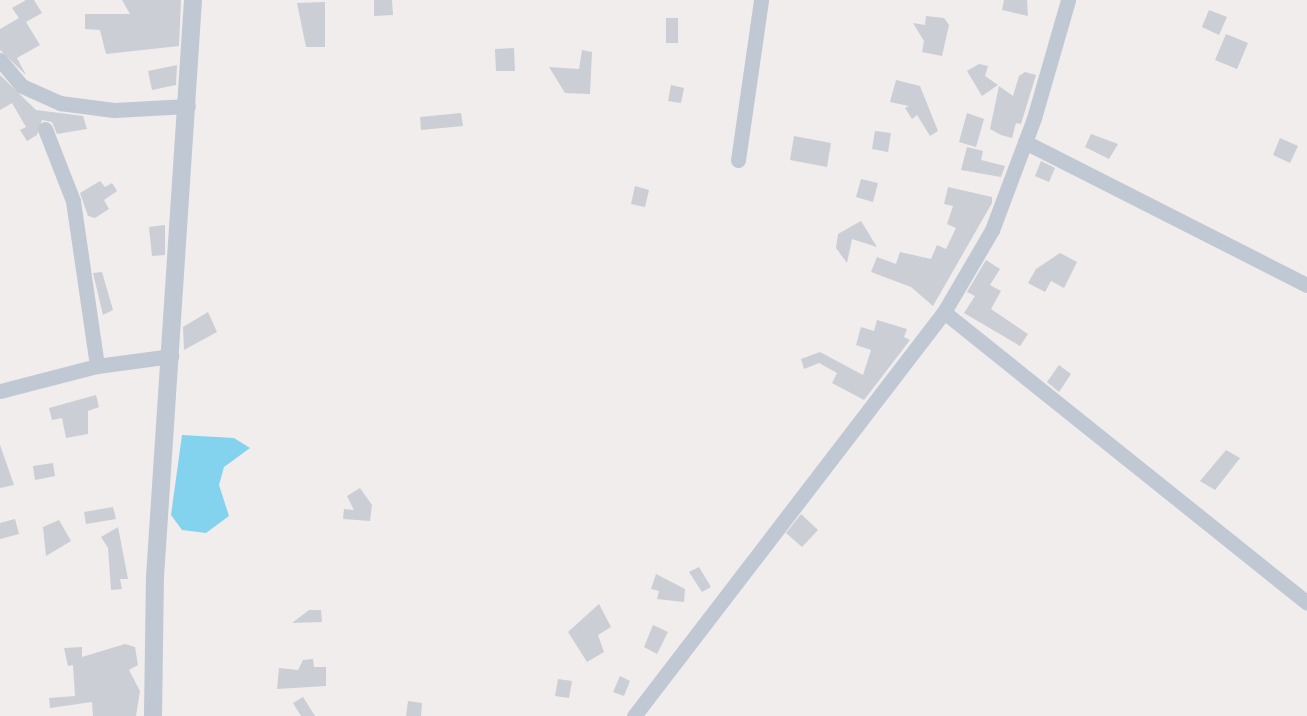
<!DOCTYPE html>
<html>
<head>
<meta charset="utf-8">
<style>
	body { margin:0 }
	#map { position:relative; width:1307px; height:716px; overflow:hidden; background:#f0edec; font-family:"Nunito Sans",sans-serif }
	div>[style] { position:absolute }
	.water>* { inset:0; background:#84d3ee }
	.building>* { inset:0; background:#cbced5 }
	.minor>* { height:15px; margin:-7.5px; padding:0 7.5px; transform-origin:7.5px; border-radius:7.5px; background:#bfc8d3 }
	.tertiary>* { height:18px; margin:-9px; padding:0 9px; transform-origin:9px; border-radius:9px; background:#bfc8d3 }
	span { translate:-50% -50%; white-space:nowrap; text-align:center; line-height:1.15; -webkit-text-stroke:5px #fff; paint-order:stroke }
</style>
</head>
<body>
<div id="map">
	<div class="water">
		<div style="clip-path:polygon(182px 435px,234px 438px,250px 448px,224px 467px,219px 485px,229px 516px,206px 533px,182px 530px,171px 515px)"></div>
	</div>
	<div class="building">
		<div style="clip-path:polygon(26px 0,34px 0,42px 13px,26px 22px,40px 45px,17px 58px,26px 75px,0 50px,0 29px,19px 18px,12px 8px)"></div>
		<div style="clip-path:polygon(122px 0,181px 0,179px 46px,106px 54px,100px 30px,85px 29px,85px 14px,130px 14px)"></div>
		<div style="clip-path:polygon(374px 0,392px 0,393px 15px,374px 16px)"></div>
		<div style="clip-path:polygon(1004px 0,1027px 0,1028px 16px,1002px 10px)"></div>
		<div style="clip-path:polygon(325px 2px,325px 47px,306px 47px,297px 3px)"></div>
		<div style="clip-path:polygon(1209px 10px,1227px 17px,1219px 35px,1202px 27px)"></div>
		<div style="clip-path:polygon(926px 16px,944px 18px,949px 25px,942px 56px,922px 52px,924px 41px,913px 23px,925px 25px)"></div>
		<div style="clip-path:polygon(666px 18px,678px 18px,678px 43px,666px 43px)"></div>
		<div style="clip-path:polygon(1226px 34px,1248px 43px,1237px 69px,1215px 60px)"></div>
		<div style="clip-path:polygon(514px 48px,515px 71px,496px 71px,495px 49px)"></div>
		<div style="clip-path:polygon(582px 50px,592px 52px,590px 94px,565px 93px,549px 67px,579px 69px)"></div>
		<div style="clip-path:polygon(979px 64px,988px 66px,985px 76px,998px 85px,982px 96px,967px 71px)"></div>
		<div style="clip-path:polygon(177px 65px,176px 85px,152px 90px,148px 71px)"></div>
		<div style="clip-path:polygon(1025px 72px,1036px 75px,1021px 124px,1016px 123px,1012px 138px,1001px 135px,990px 129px,999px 86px,1013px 96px,1019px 76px)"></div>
		<div style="clip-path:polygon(0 75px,36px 110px,83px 116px,87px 129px,57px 134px,52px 122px,42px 120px,37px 135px,27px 141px,20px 130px,26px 127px,12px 103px,0 110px)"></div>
		<div style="clip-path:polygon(896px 80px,920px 86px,938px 131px,930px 136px,917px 115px,912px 119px,905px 108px,909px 106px,890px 102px)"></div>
		<div style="clip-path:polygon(671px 85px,684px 88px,681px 103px,668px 101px)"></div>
		<div style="clip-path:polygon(461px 113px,463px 126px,421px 130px,420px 117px)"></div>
		<div style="clip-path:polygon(967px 113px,984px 119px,976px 147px,959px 142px)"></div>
		<div style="clip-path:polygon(875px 131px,891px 133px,888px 152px,872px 149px)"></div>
		<div style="clip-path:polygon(1091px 134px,1118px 144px,1109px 159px,1085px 147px)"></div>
		<div style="clip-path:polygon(794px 136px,831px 143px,827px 167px,790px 160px)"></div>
		<div style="clip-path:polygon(1280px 138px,1298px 146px,1290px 163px,1273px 155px)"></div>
		<div style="clip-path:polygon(967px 147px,983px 151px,981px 160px,1005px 166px,1001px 177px,961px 170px)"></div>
		<div style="clip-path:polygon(1041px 161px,1055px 168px,1049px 182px,1035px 176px)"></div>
		<div style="clip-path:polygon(861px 179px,878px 183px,873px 202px,856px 197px)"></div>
		<div style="clip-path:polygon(100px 181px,105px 187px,112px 183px,117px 191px,104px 200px,109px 209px,95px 218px,88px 216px,80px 193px)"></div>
		<div style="clip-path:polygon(635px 186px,649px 190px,645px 207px,631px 204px)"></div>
		<div style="clip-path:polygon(948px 187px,992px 197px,992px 203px,933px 306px,911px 287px,871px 272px,877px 257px,896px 264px,900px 252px,931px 259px,937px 245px,946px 249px,956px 228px,947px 224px,953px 206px,944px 204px)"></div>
		<div style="clip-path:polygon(861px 221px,877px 247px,852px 239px,847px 263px,836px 248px,838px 234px)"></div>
		<div style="clip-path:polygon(165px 225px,165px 255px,152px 256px,149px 227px)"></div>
		<div style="clip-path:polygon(1060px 253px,1077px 262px,1064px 288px,1051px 281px,1045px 292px,1028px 283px,1036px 269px)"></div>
		<div style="clip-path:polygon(986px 260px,1000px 269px,990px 285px,1001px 291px,991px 309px,1028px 334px,1020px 346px,964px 313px,975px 296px,967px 292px)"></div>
		<div style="clip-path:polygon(102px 272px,113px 310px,103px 315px,93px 273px)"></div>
		<div style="clip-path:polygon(208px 312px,217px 332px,184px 350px,183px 327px)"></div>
		<div style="clip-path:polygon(877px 320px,907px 329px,904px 337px,910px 340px,864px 400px,832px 383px,837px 373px,819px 363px,804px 369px,801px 359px,820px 352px,863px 375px,871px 350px,856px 345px,861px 327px,874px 331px)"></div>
		<div style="clip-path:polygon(1059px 365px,1071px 374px,1059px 392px,1047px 382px)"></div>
		<div style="clip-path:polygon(96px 395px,99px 407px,88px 411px,88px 434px,66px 438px,62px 418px,52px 420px,49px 408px)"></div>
		<div style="clip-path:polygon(0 445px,14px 485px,0 488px)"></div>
		<div style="clip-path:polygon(1226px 450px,1240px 458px,1215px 490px,1200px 481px)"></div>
		<div style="clip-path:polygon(53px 463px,55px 476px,35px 480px,33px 466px)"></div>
		<div style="clip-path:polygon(360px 488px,372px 505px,370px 521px,343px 519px,344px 509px,354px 510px,347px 496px)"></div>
		<div style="clip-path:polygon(113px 507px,116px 519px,86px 524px,84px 512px)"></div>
		<div style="clip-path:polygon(801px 514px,818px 530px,802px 547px,786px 533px)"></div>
		<div style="clip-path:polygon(15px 519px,19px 534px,0 539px,0 523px)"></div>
		<div style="clip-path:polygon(59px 520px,71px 541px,46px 556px,43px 527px)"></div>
		<div style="clip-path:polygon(118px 527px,128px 579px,120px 579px,122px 589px,111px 590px,108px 548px,101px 537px)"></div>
		<div style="clip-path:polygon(699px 567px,711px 587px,702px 592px,689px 572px)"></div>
		<div style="clip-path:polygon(656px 574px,685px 589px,684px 602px,657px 599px,659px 591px,651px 589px)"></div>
		<div style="clip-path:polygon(599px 604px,611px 627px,598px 635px,604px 652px,587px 662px,568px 632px)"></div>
		<div style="clip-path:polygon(309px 610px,321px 610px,322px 622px,292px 623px)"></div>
		<div style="clip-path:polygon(653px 625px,668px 632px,657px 654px,644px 647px)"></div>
		<div style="clip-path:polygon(125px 644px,135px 647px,138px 665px,129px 670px,140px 691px,136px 716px,93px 716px,92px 702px,50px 708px,49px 698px,75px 696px,73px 665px,68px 666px,64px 648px,82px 647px,82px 657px)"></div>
		<div style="clip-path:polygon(313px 659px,314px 667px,326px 667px,326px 686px,277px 689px,279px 668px,298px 670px,303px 660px)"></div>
		<div style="clip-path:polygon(620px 676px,630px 681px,624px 696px,613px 692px)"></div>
		<div style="clip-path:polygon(558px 679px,572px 681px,569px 698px,555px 696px)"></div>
		<div style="clip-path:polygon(303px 697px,315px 716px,301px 716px,293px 703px)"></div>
		<div style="clip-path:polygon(408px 701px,422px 703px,421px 716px,406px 716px)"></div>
	</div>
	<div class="minor">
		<div style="left:0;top:60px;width:34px;rotate:50deg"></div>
		<div style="left:22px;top:86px;width:42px;rotate:24.1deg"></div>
		<div style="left:60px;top:103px;width:54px;rotate:7.4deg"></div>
		<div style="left:114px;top:110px;width:74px;rotate:-3.1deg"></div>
		<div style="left:45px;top:129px;width:77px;rotate:68.7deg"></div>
		<div style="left:73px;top:201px;width:167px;rotate:81.7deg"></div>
		<div style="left:1025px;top:142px;width:316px;rotate:26.9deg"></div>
		<div style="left:738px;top:160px;width:162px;rotate:-81.8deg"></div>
		<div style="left:944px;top:312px;width:465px;rotate:38.7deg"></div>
		<div style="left:0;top:391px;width:100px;rotate:-14.5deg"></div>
		<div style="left:97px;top:366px;width:75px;rotate:-7.7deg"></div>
		<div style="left:634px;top:716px;width:509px;rotate:-52.5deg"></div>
		<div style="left:944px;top:312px;width:95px;rotate:-59.7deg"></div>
		<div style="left:992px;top:230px;width:120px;rotate:-69.4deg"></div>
		<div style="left:1034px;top:118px;width:123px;rotate:-73.9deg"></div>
	</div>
	<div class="tertiary">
		<div style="left:153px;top:716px;width:139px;rotate:-89.2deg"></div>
		<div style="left:155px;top:577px;width:578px;rotate:-86.23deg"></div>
	</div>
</div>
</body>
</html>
